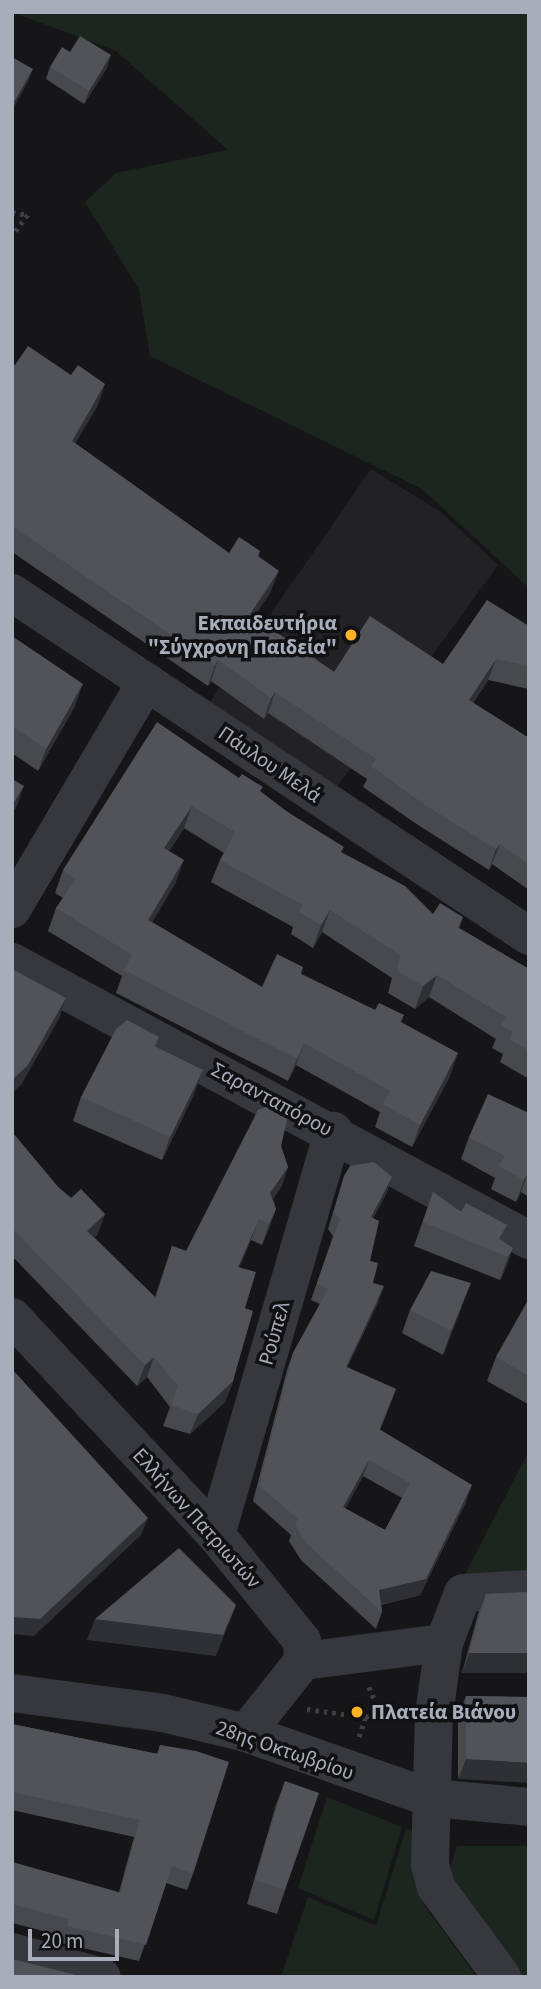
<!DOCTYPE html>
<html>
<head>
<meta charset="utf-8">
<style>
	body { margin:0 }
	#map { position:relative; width:541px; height:1989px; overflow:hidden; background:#161618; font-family:"Source Sans 3",sans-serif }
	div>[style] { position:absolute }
	.built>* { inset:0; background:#222225 }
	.green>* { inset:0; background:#1d261e }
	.path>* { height:4.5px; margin-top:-2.25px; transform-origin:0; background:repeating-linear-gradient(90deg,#3c3f44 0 3.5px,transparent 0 8.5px) }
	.minor>* { height:38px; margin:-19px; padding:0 19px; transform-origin:19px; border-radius:19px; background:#36383d }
	.wall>* { inset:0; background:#47494d }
	.shaded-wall>* { inset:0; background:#2f3033 }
	.building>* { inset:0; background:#525359 }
	.dots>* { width:19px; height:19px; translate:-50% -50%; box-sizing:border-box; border:4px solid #111113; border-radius:50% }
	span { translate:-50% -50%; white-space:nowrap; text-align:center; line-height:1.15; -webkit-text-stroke:7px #111113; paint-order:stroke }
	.poi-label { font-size:21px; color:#a7adb9; font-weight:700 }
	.right { translate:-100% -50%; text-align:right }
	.left { translate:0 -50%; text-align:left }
	.street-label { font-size:21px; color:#a7adb9 }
	.frame { position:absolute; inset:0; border:14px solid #a7adb9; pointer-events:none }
	.scale { position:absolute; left:28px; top:1929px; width:91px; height:32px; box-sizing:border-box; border:4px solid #a7adb9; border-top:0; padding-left:9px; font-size:21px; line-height:24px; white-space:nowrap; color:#a7adb9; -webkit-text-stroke:5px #111113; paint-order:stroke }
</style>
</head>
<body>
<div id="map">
	<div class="built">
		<div style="clip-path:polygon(371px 469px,441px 512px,498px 565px,334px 791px,207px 706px)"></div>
	</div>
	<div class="green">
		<div style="clip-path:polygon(12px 12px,529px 12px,529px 588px,422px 489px,150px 356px,139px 289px,85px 202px,116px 173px,228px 150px,116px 51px)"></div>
		<div style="clip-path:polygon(529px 1451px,529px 1573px,464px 1576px)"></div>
		<div style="clip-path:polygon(327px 1797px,402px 1827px,374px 1920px,298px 1888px)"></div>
		<div style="clip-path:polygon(406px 1829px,417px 1831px,416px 1878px,424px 1905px,477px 1977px,281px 1977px,308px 1897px,376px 1926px)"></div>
		<div style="clip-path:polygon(457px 1846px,529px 1846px,529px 1977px,520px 1977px,447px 1878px)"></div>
	</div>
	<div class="path">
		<div style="left:12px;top:212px;width:16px;rotate:11deg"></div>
		<div style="left:28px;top:215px;width:26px;rotate:127deg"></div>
		<div style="left:369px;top:1687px;width:24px;rotate:66deg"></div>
		<div style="left:307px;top:1709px;width:59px;rotate:7.9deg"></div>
		<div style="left:359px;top:1737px;width:21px;rotate:-73deg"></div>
		<div style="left:365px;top:1717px;width:16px;rotate:-30deg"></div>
		<div style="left:379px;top:1709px;width:24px;rotate:5deg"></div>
	</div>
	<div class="minor">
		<div style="left:12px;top:593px;width:620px;rotate:33.56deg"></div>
		<div style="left:12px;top:909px;width:264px;rotate:-59.4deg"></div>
		<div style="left:12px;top:962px;width:587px;rotate:28.27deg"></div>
		<div style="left:12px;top:1317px;width:299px;rotate:46.9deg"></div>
		<div style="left:216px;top:1535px;width:136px;rotate:50.9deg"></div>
		<div style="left:302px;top:1641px;width:20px;rotate:87deg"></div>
		<div style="left:303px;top:1661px;width:92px;rotate:128.4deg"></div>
		<div style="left:216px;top:1535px;width:421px;rotate:-73.8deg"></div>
		<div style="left:303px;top:1661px;width:142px;rotate:-7.3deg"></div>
		<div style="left:12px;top:1693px;width:152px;rotate:7.5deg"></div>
		<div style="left:163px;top:1713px;width:85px;rotate:13.5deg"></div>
		<div style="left:246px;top:1733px;width:196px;rotate:19.4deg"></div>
		<div style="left:431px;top:1798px;width:98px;rotate:5.2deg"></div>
		<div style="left:12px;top:1952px;width:93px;rotate:15.5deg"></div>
		<div style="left:502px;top:1977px;width:112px;rotate:-126.3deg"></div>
		<div style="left:436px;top:1887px;width:24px;rotate:-105deg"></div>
		<div style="left:430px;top:1864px;width:149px;rotate:-88.5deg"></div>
		<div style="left:434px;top:1715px;width:73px;rotate:-82.1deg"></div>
		<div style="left:444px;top:1643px;width:53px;rotate:-69.2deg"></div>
		<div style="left:463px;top:1593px;width:66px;rotate:-3.5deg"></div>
	</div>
	<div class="wall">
		<div style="clip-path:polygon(50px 67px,107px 68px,84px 104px,46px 79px)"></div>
		<div style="clip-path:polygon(12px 364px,71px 375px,98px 405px,75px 443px,229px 553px,260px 551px,258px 557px,271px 591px,254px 617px,334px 672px,443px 664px,529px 626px,529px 689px,488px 680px,473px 703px,529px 738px,529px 890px,492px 864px,489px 870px,418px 825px,363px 787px,367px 779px,268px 713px,264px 719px,211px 681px,208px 686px,12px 552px)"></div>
		<div style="clip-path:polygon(12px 636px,75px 706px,38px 771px,12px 753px)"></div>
		<div style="clip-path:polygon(239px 778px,261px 792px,342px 853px,433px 914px,463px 917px,459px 928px,529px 969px,529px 1079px,500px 1062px,503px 1054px,492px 1048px,496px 1039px,429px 997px,415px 1009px,388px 993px,392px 978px,322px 932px,313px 948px,291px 934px,293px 927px,211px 882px,220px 860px,224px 853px,184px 828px,169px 851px,176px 882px,152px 922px,262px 987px,301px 974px,375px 1010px,404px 1015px,401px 1022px,450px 1076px,412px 1147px,375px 1127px,380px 1112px,296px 1065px,288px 1081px,116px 993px,122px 976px,48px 931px,56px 908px,63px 898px,55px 893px,63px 870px)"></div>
		<div style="clip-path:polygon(159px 1037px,155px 1047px,203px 1070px,194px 1094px,162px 1160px,73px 1121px,81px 1097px)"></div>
		<div style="clip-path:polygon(529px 1113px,529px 1197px,521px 1192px,516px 1202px,491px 1189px,495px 1178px,461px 1159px,469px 1137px)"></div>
		<div style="clip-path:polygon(12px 1132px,58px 1187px,71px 1198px,105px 1214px,97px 1235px,94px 1237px,155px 1297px,172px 1246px,186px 1251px,281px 1146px,288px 1167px,281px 1187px,273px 1199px,276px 1209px,262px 1245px,251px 1240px,239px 1267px,245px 1308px,233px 1381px,225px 1402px,190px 1434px,163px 1426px,170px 1407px,147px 1377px,137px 1386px,12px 1256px)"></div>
		<div style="clip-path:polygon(evenodd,344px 1176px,392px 1177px,386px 1194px,373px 1218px,370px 1261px,373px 1283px,378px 1303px,347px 1367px,396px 1389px,380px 1430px,466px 1502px,420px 1595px,381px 1605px,382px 1612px,376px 1629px,301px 1560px,289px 1541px,291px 1535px,253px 1501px,287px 1370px,293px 1353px,320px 1304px,311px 1300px,333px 1236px,328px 1229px,344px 1176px,363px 1476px,402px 1498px,385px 1530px,345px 1509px,363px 1476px)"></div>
		<div style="clip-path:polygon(433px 1192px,513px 1248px,504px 1272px,500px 1280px,414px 1246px)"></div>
		<div style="clip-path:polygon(529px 1300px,529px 1403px,528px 1404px,487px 1381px,496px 1357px)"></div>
		<div style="clip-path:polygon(462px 1306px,443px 1355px,402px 1333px,410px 1310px)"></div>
		<div style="clip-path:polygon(529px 1592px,529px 1673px,462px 1673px,478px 1614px,486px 1594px)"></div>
		<div style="clip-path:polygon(466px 1696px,529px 1697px,458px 1779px,458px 1716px)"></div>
		<div style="clip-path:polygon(12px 1724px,157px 1754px,160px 1745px,193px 1874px,187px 1890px,166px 1883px,139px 1961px,61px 1943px,63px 1936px,12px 1923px,12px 1862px,119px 1892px,134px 1837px,12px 1810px)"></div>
		<div style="clip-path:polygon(285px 1781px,285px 1890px,277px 1914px,247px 1904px,276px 1805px)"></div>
	</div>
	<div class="shaded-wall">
		<div style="clip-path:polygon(111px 55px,107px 68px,84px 104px,89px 91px)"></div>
		<div style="clip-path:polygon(33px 69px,28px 82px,12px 111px,12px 106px)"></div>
		<div style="clip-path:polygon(105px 384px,98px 405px,65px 461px,72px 441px)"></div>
		<div style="clip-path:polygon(279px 571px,271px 591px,242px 635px,250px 614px)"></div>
		<div style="clip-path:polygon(496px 659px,488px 680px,462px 721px,469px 700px)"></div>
		<div style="clip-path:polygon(218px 660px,211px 681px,208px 686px,215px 665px)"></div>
		<div style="clip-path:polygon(83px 684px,75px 706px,38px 771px,46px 749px)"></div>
		<div style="clip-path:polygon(275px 692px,268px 713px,264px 719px,271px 698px)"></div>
		<div style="clip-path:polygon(24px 786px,17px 806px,12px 814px,12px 806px)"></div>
		<div style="clip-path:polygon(192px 806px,184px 828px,156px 870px,164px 848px)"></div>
		<div style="clip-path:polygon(500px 844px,492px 864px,489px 870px,496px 849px)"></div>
		<div style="clip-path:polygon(184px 860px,176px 882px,140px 943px,148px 920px)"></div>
		<div style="clip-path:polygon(330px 910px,322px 932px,313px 948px,321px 925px)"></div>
		<div style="clip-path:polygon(437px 975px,429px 997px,415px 1009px,423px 986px)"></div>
		<div style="clip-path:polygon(66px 998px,59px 1019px,21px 1085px,12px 1093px,12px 1080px)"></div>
		<div style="clip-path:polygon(304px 1043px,296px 1065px,288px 1081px,297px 1059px)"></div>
		<div style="clip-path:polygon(458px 1053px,450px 1076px,412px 1147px,420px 1125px)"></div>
		<div style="clip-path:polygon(203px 1070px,194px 1094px,162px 1160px,170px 1137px)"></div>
		<div style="clip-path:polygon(288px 1167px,281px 1187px,263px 1214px,270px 1193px)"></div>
		<div style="clip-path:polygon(529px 1171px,521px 1192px,516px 1202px,524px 1180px)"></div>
		<div style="clip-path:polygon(392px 1177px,386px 1194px,365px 1234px,371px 1217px)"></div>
		<div style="clip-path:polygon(276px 1209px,269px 1229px,262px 1245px,269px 1224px)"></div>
		<div style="clip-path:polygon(105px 1214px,97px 1235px,80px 1251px,87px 1231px)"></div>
		<div style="clip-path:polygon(259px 1219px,251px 1240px,231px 1287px,238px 1267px)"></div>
		<div style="clip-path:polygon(513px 1248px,504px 1272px,500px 1280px,508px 1257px)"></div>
		<div style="clip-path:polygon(471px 1283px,462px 1306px,443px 1355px,451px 1331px)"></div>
		<div style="clip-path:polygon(384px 1286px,378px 1303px,340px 1383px,346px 1367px)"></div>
		<div style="clip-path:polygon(154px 1357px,147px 1377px,137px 1386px,145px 1365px)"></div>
		<div style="clip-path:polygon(233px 1381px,225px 1402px,190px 1434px,198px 1414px)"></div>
		<div style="clip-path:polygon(369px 1460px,363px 1476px,337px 1524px,343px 1507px)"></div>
		<div style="clip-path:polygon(472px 1485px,466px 1502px,420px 1595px,375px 1606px,379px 1590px)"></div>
		<div style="clip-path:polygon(148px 1518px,141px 1535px,34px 1636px,12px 1634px,12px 1617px)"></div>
		<div style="clip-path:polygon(236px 1605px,216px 1656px,87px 1640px,95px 1619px)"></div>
		<div style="clip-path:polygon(469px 1653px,529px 1653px,529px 1673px,462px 1673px)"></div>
		<div style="clip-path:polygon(466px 1759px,529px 1763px,529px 1783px,458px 1779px)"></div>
	</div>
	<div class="building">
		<div style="clip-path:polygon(80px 36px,111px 55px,89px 91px,50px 67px,62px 47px,70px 52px)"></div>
		<div style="clip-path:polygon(12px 57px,33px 69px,12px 106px)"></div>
		<div style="clip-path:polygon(28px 346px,71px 375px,78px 365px,105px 384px,72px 441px,229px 553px,239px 537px,260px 551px,258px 556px,279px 571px,250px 614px,334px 672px,370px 616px,443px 664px,487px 600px,529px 626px,529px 666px,496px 659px,469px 700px,529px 738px,529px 864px,500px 844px,496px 849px,425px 805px,371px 766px,376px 759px,275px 692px,271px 698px,218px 660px,215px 665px,12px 526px,12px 364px,15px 365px)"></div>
		<div style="clip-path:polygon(12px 636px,83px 684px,46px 749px,12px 726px)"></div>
		<div style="clip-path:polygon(157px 722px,239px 778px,242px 774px,263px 787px,260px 791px,286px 811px,344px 847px,341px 852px,405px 886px,433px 914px,440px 903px,463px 917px,457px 927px,529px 969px,529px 1051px,509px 1039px,513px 1032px,501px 1025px,506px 1017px,437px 975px,423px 986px,397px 971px,400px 955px,330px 910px,321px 925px,299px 912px,303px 905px,220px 860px,235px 832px,192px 806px,164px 848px,184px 860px,148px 920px,262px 987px,277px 954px,303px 967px,301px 974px,375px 1010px,379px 1003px,404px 1015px,399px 1021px,458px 1053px,420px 1125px,383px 1104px,390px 1091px,304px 1043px,297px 1059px,124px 970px,132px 955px,56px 908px,76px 879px,63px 870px)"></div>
		<div style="clip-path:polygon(12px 779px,24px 786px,12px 806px)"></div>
		<div style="clip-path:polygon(12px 969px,66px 998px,28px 1065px,12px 1080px)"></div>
		<div style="clip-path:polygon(127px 1020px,159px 1037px,154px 1046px,203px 1070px,170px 1137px,81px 1097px,116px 1029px)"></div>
		<div style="clip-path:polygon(488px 1094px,529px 1113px,529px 1171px,524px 1180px,499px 1166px,505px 1156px,469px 1137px)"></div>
		<div style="clip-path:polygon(268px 1106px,288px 1116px,281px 1146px,288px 1167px,270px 1193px,276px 1209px,269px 1224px,259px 1219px,238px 1267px,256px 1272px,245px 1308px,253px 1311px,233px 1381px,198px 1414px,171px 1405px,178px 1386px,154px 1357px,145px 1365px,12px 1228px,12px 1132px,58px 1187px,71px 1198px,81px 1189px,105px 1214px,87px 1231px,156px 1298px,172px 1246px,186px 1251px,258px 1110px)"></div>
		<div style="clip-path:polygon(evenodd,374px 1162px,392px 1177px,371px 1217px,379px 1221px,370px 1261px,378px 1263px,373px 1283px,384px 1286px,346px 1367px,396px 1389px,379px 1429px,472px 1485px,426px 1579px,379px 1590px,382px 1612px,307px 1544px,295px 1525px,298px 1519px,259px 1485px,293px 1353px,328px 1289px,317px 1283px,340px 1219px,334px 1212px,344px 1176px,350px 1166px,374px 1162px,369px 1460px,410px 1483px,385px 1530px,343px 1507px,369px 1460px)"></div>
		<div style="clip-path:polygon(433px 1192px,461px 1212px,466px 1203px,507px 1225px,499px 1239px,513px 1248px,508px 1257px,423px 1222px)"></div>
		<div style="clip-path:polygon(431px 1271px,471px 1283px,451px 1331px,410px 1310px)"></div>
		<div style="clip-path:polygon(528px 1300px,529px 1300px,529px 1376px,496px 1357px)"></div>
		<div style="clip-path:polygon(12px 1369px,148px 1518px,40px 1619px,12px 1617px)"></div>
		<div style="clip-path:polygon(179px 1548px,236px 1605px,223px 1635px,95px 1619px)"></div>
		<div style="clip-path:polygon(529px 1592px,529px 1653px,469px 1653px,486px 1594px)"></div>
		<div style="clip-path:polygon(466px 1696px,529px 1697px,529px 1763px,466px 1759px)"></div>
		<div style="clip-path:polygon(12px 1724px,158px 1754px,160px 1745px,196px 1751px,229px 1762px,193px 1874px,172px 1866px,146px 1945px,67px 1926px,69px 1919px,12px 1904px,12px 1862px,120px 1893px,140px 1820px,12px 1792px)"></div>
		<div style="clip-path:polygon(285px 1781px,319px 1793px,285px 1890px,255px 1880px)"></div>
		<div style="clip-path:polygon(12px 1959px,84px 1977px,12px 1977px)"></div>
	</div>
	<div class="dots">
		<div style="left:351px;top:635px;background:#ffb227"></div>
		<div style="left:357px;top:1712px;background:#ffb227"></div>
	</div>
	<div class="poi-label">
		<span class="right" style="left:337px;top:635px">Εκπαιδευτήρια<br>"Σύγχρονη Παιδεία"</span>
		<span class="left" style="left:371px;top:1712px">Πλατεία Βιάνου</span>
	</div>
	<div class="street-label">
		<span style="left:270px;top:764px;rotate:34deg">Πάυλου Μελά</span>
		<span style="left:272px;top:1099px;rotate:28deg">Σαρανταπόρου</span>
		<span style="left:274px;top:1333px;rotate:-74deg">Ρούπελ</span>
		<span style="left:197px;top:1518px;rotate:48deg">Ελλήνων Πατριωτών</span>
		<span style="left:285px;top:1750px;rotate:19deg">28ης Οκτωβρίου</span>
	</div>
	<div class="frame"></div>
	<div class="scale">20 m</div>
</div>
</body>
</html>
